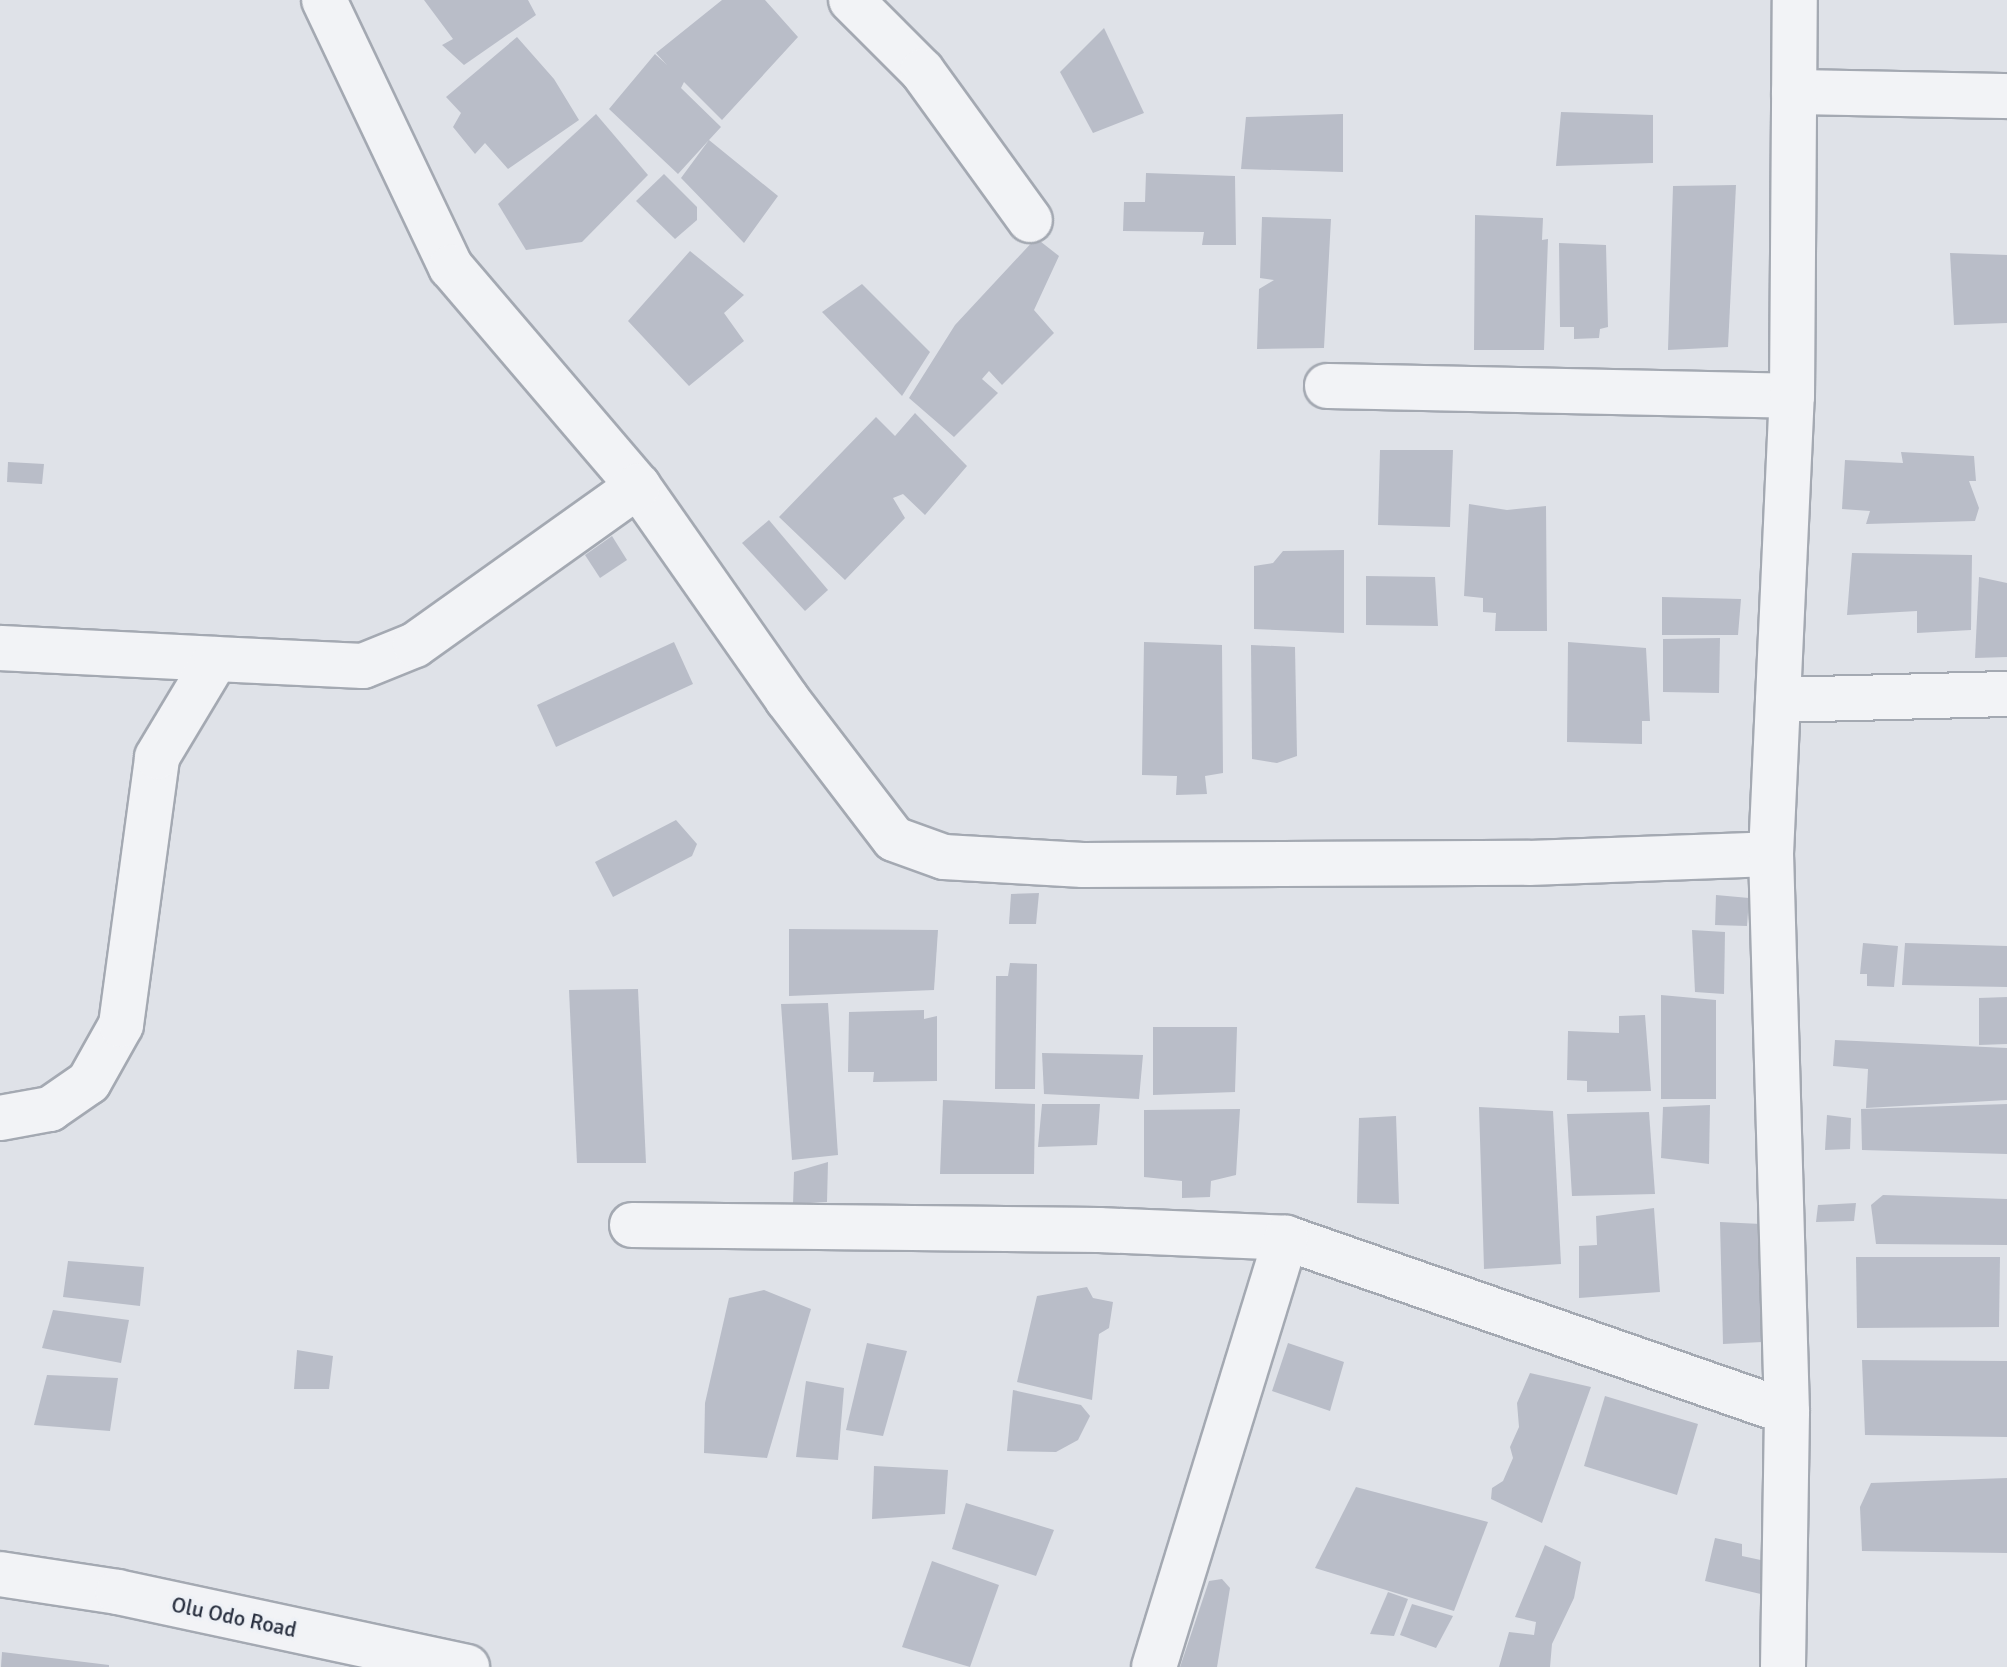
<!DOCTYPE html>
<html>
<head>
<meta charset="utf-8">
<style>
	body { margin:0 }
	#map { position:relative; width:2007px; height:1667px; overflow:hidden; background:#dfe2e8; font-family:Signika,sans-serif }
	div>[style] { position:absolute }
	.building>* { inset:0; background:#b9bdc8 }
	.roads { filter:drop-shadow(2px 0 #a4a9b2) drop-shadow(-2px 0 #a4a9b2) drop-shadow(0 2px #a4a9b2) drop-shadow(0 -2px #a4a9b2) }
	.minor>* { height:44px; margin:-22px; padding:0 22px; transform-origin:22px; border-radius:22px; background:#f2f3f6 }
	span { translate:-50% -50%; white-space:nowrap; text-align:center; line-height:1.15; -webkit-text-stroke:7px #eef1f6; paint-order:stroke }
	.street-label { font-size:22px; color:#282f3f }
</style>
</head>
<body>
<div id="map">
	<div class="building">
		<div style="clip-path:polygon(424px 0,528px 0,536px 15px,464px 65px,442px 45px,453px 39px)"></div>
		<div style="clip-path:polygon(722px 0,765px 0,798px 37px,722px 120px,684px 82px,681px 88px,721px 127px,709px 140px,778px 196px,744px 243px,681px 178px,709px 140px,678px 174px,609px 109px,655px 54px,667px 65px,656px 53px)"></div>
		<div style="clip-path:polygon(1104px 28px,1144px 113px,1093px 133px,1060px 72px)"></div>
		<div style="clip-path:polygon(517px 37px,554px 79px,579px 120px,508px 169px,485px 143px,475px 154px,453px 127px,461px 113px,446px 97px)"></div>
		<div style="clip-path:polygon(1561px 112px,1653px 115px,1653px 163px,1556px 166px)"></div>
		<div style="clip-path:polygon(596px 114px,648px 175px,582px 242px,526px 250px,498px 204px)"></div>
		<div style="clip-path:polygon(1343px 114px,1343px 172px,1241px 169px,1246px 117px)"></div>
		<div style="clip-path:polygon(1146px 173px,1235px 176px,1236px 245px,1202px 245px,1204px 232px,1123px 231px,1124px 202px,1145px 202px)"></div>
		<div style="clip-path:polygon(664px 174px,697px 207px,697px 220px,675px 239px,636px 201px)"></div>
		<div style="clip-path:polygon(1736px 185px,1728px 347px,1668px 350px,1673px 186px)"></div>
		<div style="clip-path:polygon(1475px 215px,1543px 218px,1542px 240px,1548px 239px,1544px 350px,1474px 350px)"></div>
		<div style="clip-path:polygon(1262px 217px,1331px 219px,1324px 348px,1257px 349px,1259px 289px,1274px 280px,1260px 278px)"></div>
		<div style="clip-path:polygon(1036px 238px,1059px 256px,1034px 310px,1054px 333px,1002px 385px,989px 371px,982px 379px,998px 393px,954px 437px,909px 398px,955px 325px)"></div>
		<div style="clip-path:polygon(1559px 243px,1606px 245px,1608px 327px,1600px 329px,1599px 338px,1574px 339px,1574px 327px,1560px 327px)"></div>
		<div style="clip-path:polygon(690px 251px,744px 295px,724px 313px,744px 341px,689px 386px,628px 321px)"></div>
		<div style="clip-path:polygon(1950px 253px,2007px 255px,2007px 323px,1954px 325px)"></div>
		<div style="clip-path:polygon(862px 284px,930px 352px,902px 396px,822px 312px)"></div>
		<div style="clip-path:polygon(915px 413px,967px 466px,925px 515px,903px 494px,893px 498px,905px 518px,845px 580px,779px 517px,876px 417px,895px 436px)"></div>
		<div style="clip-path:polygon(1380px 450px,1453px 450px,1450px 527px,1378px 525px)"></div>
		<div style="clip-path:polygon(1901px 452px,1974px 456px,1976px 481px,1969px 481px,1979px 508px,1975px 521px,1866px 524px,1870px 511px,1842px 509px,1845px 460px,1903px 463px)"></div>
		<div style="clip-path:polygon(8px 462px,44px 464px,42px 484px,7px 482px)"></div>
		<div style="clip-path:polygon(1469px 504px,1507px 510px,1546px 506px,1547px 631px,1495px 631px,1496px 613px,1483px 612px,1483px 598px,1464px 596px)"></div>
		<div style="clip-path:polygon(769px 520px,828px 590px,805px 611px,742px 543px)"></div>
		<div style="clip-path:polygon(612px 536px,627px 560px,600px 578px,585px 555px)"></div>
		<div style="clip-path:polygon(1344px 550px,1344px 633px,1254px 629px,1254px 566px,1273px 563px,1283px 551px)"></div>
		<div style="clip-path:polygon(1852px 553px,1972px 555px,1971px 630px,1917px 633px,1917px 611px,1847px 615px)"></div>
		<div style="clip-path:polygon(1366px 576px,1435px 577px,1438px 626px,1366px 625px)"></div>
		<div style="clip-path:polygon(1979px 577px,2007px 583px,2007px 657px,1975px 658px)"></div>
		<div style="clip-path:polygon(1662px 597px,1741px 599px,1738px 635px,1662px 635px)"></div>
		<div style="clip-path:polygon(1720px 638px,1719px 693px,1663px 692px,1663px 639px)"></div>
		<div style="clip-path:polygon(674px 642px,693px 684px,556px 747px,537px 705px)"></div>
		<div style="clip-path:polygon(1144px 642px,1222px 645px,1223px 773px,1205px 776px,1207px 794px,1176px 795px,1177px 776px,1142px 775px)"></div>
		<div style="clip-path:polygon(1568px 642px,1646px 648px,1650px 721px,1642px 721px,1642px 744px,1567px 742px)"></div>
		<div style="clip-path:polygon(1251px 645px,1295px 647px,1297px 756px,1277px 763px,1252px 759px)"></div>
		<div style="clip-path:polygon(676px 820px,697px 844px,692px 856px,613px 897px,595px 862px)"></div>
		<div style="clip-path:polygon(1039px 893px,1036px 924px,1009px 924px,1011px 894px)"></div>
		<div style="clip-path:polygon(1716px 895px,1749px 898px,1747px 926px,1715px 925px)"></div>
		<div style="clip-path:polygon(789px 929px,938px 930px,934px 990px,789px 996px)"></div>
		<div style="clip-path:polygon(1692px 930px,1725px 932px,1724px 994px,1695px 992px)"></div>
		<div style="clip-path:polygon(1863px 943px,1898px 946px,1894px 987px,1867px 986px,1867px 974px,1860px 974px)"></div>
		<div style="clip-path:polygon(1905px 943px,2007px 946px,2007px 987px,1902px 985px)"></div>
		<div style="clip-path:polygon(1010px 963px,1037px 964px,1035px 1089px,995px 1089px,996px 976px,1008px 976px)"></div>
		<div style="clip-path:polygon(638px 989px,646px 1163px,577px 1163px,569px 990px)"></div>
		<div style="clip-path:polygon(1661px 995px,1716px 1000px,1716px 1099px,1661px 1099px)"></div>
		<div style="clip-path:polygon(2007px 997px,2007px 1044px,1979px 1045px,1979px 998px)"></div>
		<div style="clip-path:polygon(828px 1003px,838px 1155px,792px 1160px,781px 1004px)"></div>
		<div style="clip-path:polygon(924px 1010px,924px 1019px,937px 1016px,937px 1081px,873px 1082px,874px 1072px,848px 1072px,849px 1012px)"></div>
		<div style="clip-path:polygon(1645px 1015px,1651px 1091px,1587px 1092px,1587px 1081px,1567px 1080px,1568px 1031px,1619px 1033px,1619px 1016px)"></div>
		<div style="clip-path:polygon(1153px 1027px,1237px 1027px,1235px 1092px,1153px 1095px)"></div>
		<div style="clip-path:polygon(1835px 1040px,2007px 1048px,2007px 1100px,1866px 1108px,1868px 1069px,1833px 1066px)"></div>
		<div style="clip-path:polygon(1042px 1053px,1143px 1055px,1139px 1099px,1044px 1094px)"></div>
		<div style="clip-path:polygon(943px 1100px,1035px 1104px,1034px 1174px,940px 1174px)"></div>
		<div style="clip-path:polygon(1042px 1104px,1100px 1104px,1097px 1145px,1038px 1147px)"></div>
		<div style="clip-path:polygon(2007px 1104px,2007px 1154px,1862px 1150px,1861px 1109px)"></div>
		<div style="clip-path:polygon(1710px 1105px,1709px 1164px,1661px 1158px,1663px 1107px)"></div>
		<div style="clip-path:polygon(1479px 1107px,1553px 1111px,1561px 1264px,1484px 1269px)"></div>
		<div style="clip-path:polygon(1240px 1109px,1236px 1175px,1211px 1181px,1210px 1197px,1182px 1198px,1182px 1181px,1144px 1177px,1144px 1110px)"></div>
		<div style="clip-path:polygon(1649px 1112px,1655px 1194px,1572px 1196px,1567px 1114px)"></div>
		<div style="clip-path:polygon(1827px 1115px,1851px 1118px,1850px 1149px,1825px 1150px)"></div>
		<div style="clip-path:polygon(1396px 1116px,1399px 1204px,1357px 1203px,1359px 1118px)"></div>
		<div style="clip-path:polygon(828px 1162px,827px 1202px,793px 1204px,794px 1172px)"></div>
		<div style="clip-path:polygon(1883px 1195px,2007px 1199px,2007px 1245px,1876px 1244px,1871px 1205px)"></div>
		<div style="clip-path:polygon(1856px 1203px,1854px 1221px,1816px 1222px,1818px 1205px)"></div>
		<div style="clip-path:polygon(1654px 1208px,1660px 1292px,1579px 1298px,1579px 1246px,1597px 1245px,1596px 1216px)"></div>
		<div style="clip-path:polygon(1720px 1222px,1761px 1224px,1762px 1342px,1723px 1344px)"></div>
		<div style="clip-path:polygon(1856px 1257px,2000px 1257px,1999px 1327px,1857px 1328px)"></div>
		<div style="clip-path:polygon(68px 1261px,144px 1267px,140px 1306px,63px 1297px)"></div>
		<div style="clip-path:polygon(1087px 1287px,1093px 1298px,1113px 1302px,1109px 1328px,1099px 1334px,1092px 1400px,1017px 1382px,1037px 1296px)"></div>
		<div style="clip-path:polygon(764px 1290px,811px 1309px,767px 1458px,704px 1453px,705px 1403px,729px 1298px)"></div>
		<div style="clip-path:polygon(53px 1310px,129px 1320px,121px 1363px,42px 1348px)"></div>
		<div style="clip-path:polygon(867px 1343px,907px 1351px,883px 1436px,846px 1430px)"></div>
		<div style="clip-path:polygon(1288px 1343px,1344px 1362px,1330px 1411px,1272px 1391px)"></div>
		<div style="clip-path:polygon(297px 1350px,333px 1356px,329px 1389px,294px 1389px)"></div>
		<div style="clip-path:polygon(1862px 1360px,2007px 1361px,2007px 1437px,1865px 1435px)"></div>
		<div style="clip-path:polygon(1530px 1373px,1591px 1387px,1542px 1523px,1491px 1499px,1492px 1488px,1503px 1481px,1513px 1458px,1510px 1447px,1519px 1427px,1517px 1403px)"></div>
		<div style="clip-path:polygon(47px 1375px,118px 1378px,110px 1431px,34px 1425px)"></div>
		<div style="clip-path:polygon(806px 1381px,844px 1388px,838px 1460px,796px 1457px)"></div>
		<div style="clip-path:polygon(1013px 1390px,1081px 1405px,1090px 1416px,1078px 1440px,1056px 1452px,1007px 1451px)"></div>
		<div style="clip-path:polygon(1605px 1396px,1698px 1424px,1677px 1495px,1584px 1466px)"></div>
		<div style="clip-path:polygon(874px 1466px,948px 1470px,945px 1514px,872px 1519px)"></div>
		<div style="clip-path:polygon(2007px 1478px,2007px 1553px,1862px 1551px,1860px 1507px,1871px 1483px)"></div>
		<div style="clip-path:polygon(1356px 1487px,1488px 1522px,1454px 1611px,1315px 1568px)"></div>
		<div style="clip-path:polygon(966px 1503px,1054px 1530px,1036px 1576px,952px 1549px)"></div>
		<div style="clip-path:polygon(1715px 1538px,1742px 1544px,1742px 1556px,1770px 1562px,1765px 1595px,1705px 1581px)"></div>
		<div style="clip-path:polygon(1545px 1545px,1581px 1562px,1574px 1598px,1552px 1644px,1550px 1667px,1499px 1667px,1509px 1632px,1534px 1635px,1536px 1622px,1515px 1617px)"></div>
		<div style="clip-path:polygon(932px 1561px,999px 1585px,970px 1667px,902px 1647px)"></div>
		<div style="clip-path:polygon(1222px 1579px,1230px 1588px,1217px 1667px,1180px 1667px,1209px 1581px)"></div>
		<div style="clip-path:polygon(1388px 1592px,1408px 1599px,1394px 1636px,1370px 1634px)"></div>
		<div style="clip-path:polygon(1412px 1604px,1453px 1616px,1436px 1648px,1400px 1635px)"></div>
		<div style="clip-path:polygon(2px 1652px,109px 1665px,109px 1667px,1px 1667px)"></div>
	</div>
	<div class="roads">
		<div class="minor">
			<div style="left:324px;top:0;width:296px;rotate:64.6deg"></div>
			<div style="left:451px;top:267px;width:288px;rotate:49.5deg"></div>
			<div style="left:638px;top:486px;width:260px;rotate:55deg"></div>
			<div style="left:787px;top:699px;width:176px;rotate:52.6deg"></div>
			<div style="left:894px;top:839px;width:53px;rotate:19.8deg"></div>
			<div style="left:944px;top:857px;width:139px;rotate:3.3deg"></div>
			<div style="left:1083px;top:865px;width:446px;rotate:-0.3deg"></div>
			<div style="left:1529px;top:863px;width:242px;rotate:-2.1deg"></div>
			<div style="left:851px;top:0;width:100px;rotate:45deg"></div>
			<div style="left:922px;top:71px;width:184px;rotate:54.1deg"></div>
			<div style="left:1794px;top:92px;width:213px;rotate:1.1deg"></div>
			<div style="left:1327px;top:386px;width:465px;rotate:1.2deg"></div>
			<div style="left:0;top:648px;width:216px;rotate:2.9deg"></div>
			<div style="left:1778px;top:700px;width:229px;rotate:-1.5deg"></div>
			<div style="left:0;top:1118px;width:51px;rotate:-10.2deg"></div>
			<div style="left:50px;top:1109px;width:47px;rotate:-34.7deg"></div>
			<div style="left:89px;top:1082px;width:65px;rotate:-60.7deg"></div>
			<div style="left:121px;top:1025px;width:270px;rotate:-82.3deg"></div>
			<div style="left:157px;top:757px;width:114px;rotate:-59deg"></div>
			<div style="left:216px;top:659px;width:147px;rotate:2.7deg"></div>
			<div style="left:363px;top:666px;width:56px;rotate:-22deg"></div>
			<div style="left:415px;top:645px;width:274px;rotate:-35.5deg"></div>
			<div style="left:632px;top:1225px;width:467px;rotate:0.6deg"></div>
			<div style="left:1099px;top:1230px;width:187px;rotate:2.4deg"></div>
			<div style="left:1286px;top:1238px;width:530px;rotate:19.15deg"></div>
			<div style="left:0;top:1574px;width:119px;rotate:8.7deg"></div>
			<div style="left:118px;top:1592px;width:357px;rotate:12.1deg"></div>
			<div style="left:1154px;top:1667px;width:449px;rotate:-72.9deg"></div>
			<div style="left:1783px;top:1667px;width:255px;rotate:-89.1deg"></div>
			<div style="left:1787px;top:1412px;width:558px;rotate:-91.64deg"></div>
			<div style="left:1771px;top:854px;width:458px;rotate:-87.4deg"></div>
			<div style="left:1792px;top:396px;width:396px;rotate:-89.6deg"></div>
		</div>
	</div>
	<div class="street-label">
		<span style="left:234px;top:1617px;rotate:12deg">Olu Odo Road</span>
	</div>
</div>
</body>
</html>
